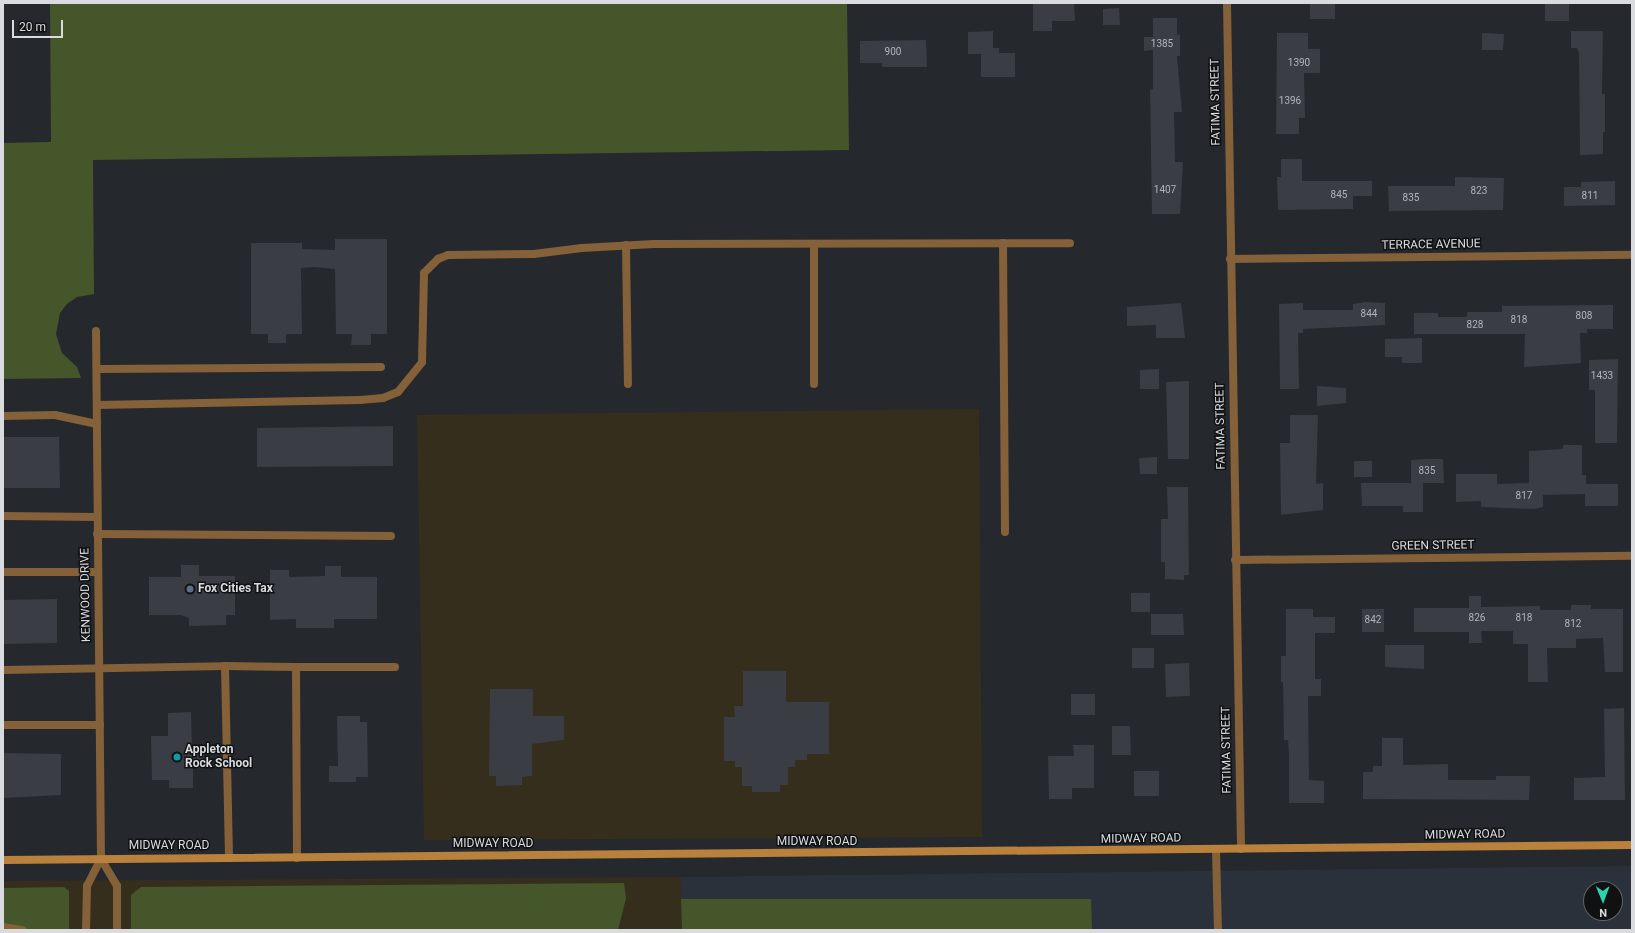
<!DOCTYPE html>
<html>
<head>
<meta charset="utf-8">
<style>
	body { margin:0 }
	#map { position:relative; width:1635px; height:933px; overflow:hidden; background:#25282d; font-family:Roboto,sans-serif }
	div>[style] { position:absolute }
	.commercial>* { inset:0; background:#362e1d }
	.built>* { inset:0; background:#2b313b }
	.green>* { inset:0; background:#45562a }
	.building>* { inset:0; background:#3a3d43 }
	.service>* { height:8px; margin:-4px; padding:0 4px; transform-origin:4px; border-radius:4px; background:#846139 }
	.minor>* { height:8px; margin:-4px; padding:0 4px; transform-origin:4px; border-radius:4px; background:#846139 }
	.secondary>* { height:8px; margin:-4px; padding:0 4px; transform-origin:4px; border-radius:4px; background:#b9813c }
	.dots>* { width:11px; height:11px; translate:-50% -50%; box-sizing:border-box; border:2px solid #0f1113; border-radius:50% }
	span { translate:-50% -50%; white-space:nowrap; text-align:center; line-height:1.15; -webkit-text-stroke:3px #0f1113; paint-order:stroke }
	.number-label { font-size:10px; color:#b1b4b8 }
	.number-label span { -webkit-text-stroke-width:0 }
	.street-label { font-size:12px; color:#d9dbdf }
	.poi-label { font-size:12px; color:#d9dbdf; font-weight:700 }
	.left { translate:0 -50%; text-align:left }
	.frame { position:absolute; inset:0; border:4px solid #d9dbdf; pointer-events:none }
	.north { position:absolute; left:1583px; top:881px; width:40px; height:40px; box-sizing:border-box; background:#0f1113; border:1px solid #606265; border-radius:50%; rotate:179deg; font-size:11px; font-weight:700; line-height:16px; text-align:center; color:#d9dbdf }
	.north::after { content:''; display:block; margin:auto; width:14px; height:18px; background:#2ad5ac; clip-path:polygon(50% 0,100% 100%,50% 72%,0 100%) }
	.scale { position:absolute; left:12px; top:20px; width:51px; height:18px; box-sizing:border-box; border:2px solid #d9dbdf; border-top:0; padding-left:5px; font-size:12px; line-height:14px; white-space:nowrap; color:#d9dbdf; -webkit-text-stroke:3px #0f1113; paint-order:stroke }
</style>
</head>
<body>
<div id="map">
	<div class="commercial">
		<div style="clip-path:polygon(979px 409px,982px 837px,424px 840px,417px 415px)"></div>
		<div style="clip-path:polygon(681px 877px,682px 930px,3px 930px,3px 881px)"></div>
	</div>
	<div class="built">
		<div style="clip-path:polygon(evenodd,1632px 866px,1632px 930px,682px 930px,681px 877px,1632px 866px,1591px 889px,1615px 889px,1615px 913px,1591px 913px,1591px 889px)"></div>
	</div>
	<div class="green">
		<div style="clip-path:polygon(50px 3px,847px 3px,849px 150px,93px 160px,94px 294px,77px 297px,67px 304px,60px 313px,56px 334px,62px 353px,77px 367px,81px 378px,3px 379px,3px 143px,51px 142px)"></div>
		<div style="clip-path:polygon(624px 883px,626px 898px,618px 930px,131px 930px,131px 895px,141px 887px)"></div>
		<div style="clip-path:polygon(64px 887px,69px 891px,69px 930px,3px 930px,3px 888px)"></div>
		<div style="clip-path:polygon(681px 899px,1091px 899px,1092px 930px,682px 930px)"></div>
	</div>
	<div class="building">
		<div style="clip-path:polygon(1033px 3px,1074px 3px,1075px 21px,1052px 21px,1052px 31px,1033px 31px)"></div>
		<div style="clip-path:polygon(1310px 3px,1335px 3px,1335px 19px,1310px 19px)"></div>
		<div style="clip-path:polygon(1545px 3px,1569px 3px,1569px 21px,1545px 21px)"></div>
		<div style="clip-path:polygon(1119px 8px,1120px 25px,1103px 25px,1103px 9px)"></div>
		<div style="clip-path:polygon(1153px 18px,1177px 18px,1177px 34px,1180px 35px,1180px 56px,1177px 56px,1182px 112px,1174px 112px,1175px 162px,1183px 162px,1180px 214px,1152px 214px,1150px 90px,1153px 89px,1153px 50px,1144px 51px,1144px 37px,1153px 37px)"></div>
		<div style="clip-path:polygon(993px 31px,993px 48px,999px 48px,999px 53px,1015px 53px,1015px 77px,981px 77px,981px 54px,968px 54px,968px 32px)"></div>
		<div style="clip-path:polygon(1571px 31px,1603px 31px,1602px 94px,1605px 94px,1605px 132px,1603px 132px,1603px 154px,1580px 155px,1579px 53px,1577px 48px,1571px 48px)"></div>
		<div style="clip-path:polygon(1277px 33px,1308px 33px,1308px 49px,1320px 49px,1320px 73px,1304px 73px,1305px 118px,1299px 118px,1299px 134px,1276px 134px)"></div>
		<div style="clip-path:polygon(1482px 33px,1504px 34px,1503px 50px,1482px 50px)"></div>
		<div style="clip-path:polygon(926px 40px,927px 67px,882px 67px,882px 63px,860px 63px,860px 41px)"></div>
		<div style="clip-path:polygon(1281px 159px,1302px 159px,1302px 181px,1372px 181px,1372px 196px,1353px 196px,1353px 209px,1278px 210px,1277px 177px,1281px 177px)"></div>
		<div style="clip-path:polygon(1455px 177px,1504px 178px,1503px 210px,1389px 211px,1388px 186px,1455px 186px)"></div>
		<div style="clip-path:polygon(1615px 181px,1615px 205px,1564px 206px,1564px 187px,1581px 187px,1581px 182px)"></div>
		<div style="clip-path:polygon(335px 239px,387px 239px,387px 334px,371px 334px,371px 345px,351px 345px,352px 334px,336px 334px,335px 269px,315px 267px,301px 268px,302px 334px,286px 334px,286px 343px,268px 343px,268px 334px,251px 334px,251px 243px,302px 243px,302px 249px,335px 250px)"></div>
		<div style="clip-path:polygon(1365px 302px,1385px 303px,1385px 325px,1303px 329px,1303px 333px,1298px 333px,1299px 389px,1280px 389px,1279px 304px,1303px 303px,1303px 310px,1353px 310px,1353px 304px)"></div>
		<div style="clip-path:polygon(1181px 303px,1185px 338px,1156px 338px,1156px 325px,1127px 326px,1127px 307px)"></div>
		<div style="clip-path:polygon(1613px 305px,1613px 329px,1587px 329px,1587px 333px,1580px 333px,1581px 363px,1524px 367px,1525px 334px,1414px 334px,1414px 313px,1438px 313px,1438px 317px,1467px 317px,1467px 312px,1502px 312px,1502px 306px)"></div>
		<div style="clip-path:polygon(1422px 338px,1422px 363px,1402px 363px,1402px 357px,1385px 357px,1385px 339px)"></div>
		<div style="clip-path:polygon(1618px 359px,1617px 443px,1595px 443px,1595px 390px,1589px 390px,1589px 360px)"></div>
		<div style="clip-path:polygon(1159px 369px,1159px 389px,1140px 389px,1140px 370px)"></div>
		<div style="clip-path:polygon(1189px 381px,1189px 459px,1168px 459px,1166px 382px)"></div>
		<div style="clip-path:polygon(1317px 386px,1346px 388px,1346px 403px,1317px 406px)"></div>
		<div style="clip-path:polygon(1290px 415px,1318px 415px,1316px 484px,1323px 483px,1323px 510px,1281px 515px,1280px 443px,1290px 443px)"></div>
		<div style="clip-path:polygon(393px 426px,393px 466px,257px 467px,257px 428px)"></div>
		<div style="clip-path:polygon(3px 437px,59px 437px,60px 488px,3px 488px)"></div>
		<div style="clip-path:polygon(1563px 445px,1582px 445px,1582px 475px,1586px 475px,1586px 484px,1618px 484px,1618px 506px,1585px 506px,1585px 494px,1543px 495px,1543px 507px,1534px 509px,1481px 507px,1481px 501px,1456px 502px,1456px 474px,1497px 474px,1497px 484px,1529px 483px,1529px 451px,1563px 449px)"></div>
		<div style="clip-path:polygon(1157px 457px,1157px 474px,1140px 474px,1139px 458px)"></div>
		<div style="clip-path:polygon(1426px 459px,1443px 459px,1444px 483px,1411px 483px,1411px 460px)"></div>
		<div style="clip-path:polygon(1354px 461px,1372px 461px,1372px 477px,1354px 477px)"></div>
		<div style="clip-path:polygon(1361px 483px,1423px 483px,1423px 512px,1403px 512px,1403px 506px,1362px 506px)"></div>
		<div style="clip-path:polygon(1167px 487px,1188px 487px,1189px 575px,1184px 575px,1184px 580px,1165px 579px,1165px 562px,1161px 562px,1161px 519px,1168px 519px)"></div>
		<div style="clip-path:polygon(181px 565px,199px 565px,199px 576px,235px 576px,235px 615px,226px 615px,226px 625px,189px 626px,189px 618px,181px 615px,149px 615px,149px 577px,181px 577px)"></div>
		<div style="clip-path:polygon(325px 566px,341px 566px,341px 577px,377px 577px,377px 619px,334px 619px,334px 628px,296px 628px,296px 619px,270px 620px,270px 570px,289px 570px,289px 577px,325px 576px)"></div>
		<div style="clip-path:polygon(1131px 593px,1150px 593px,1150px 612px,1131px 612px)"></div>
		<div style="clip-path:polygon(1469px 596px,1481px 596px,1481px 607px,1540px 606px,1540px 610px,1571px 610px,1571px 605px,1591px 605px,1591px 609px,1623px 609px,1623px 672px,1605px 672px,1603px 638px,1576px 639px,1576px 648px,1547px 648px,1548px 682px,1528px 682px,1528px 644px,1513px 644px,1513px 631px,1481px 631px,1482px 643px,1469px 643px,1469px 632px,1414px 632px,1414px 608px,1469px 608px)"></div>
		<div style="clip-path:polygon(57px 599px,57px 643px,3px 644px,3px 600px)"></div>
		<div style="clip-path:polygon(1286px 609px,1313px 609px,1313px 617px,1335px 617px,1335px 633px,1315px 633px,1315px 679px,1321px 679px,1321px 696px,1308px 696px,1309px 780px,1324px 781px,1324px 803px,1289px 803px,1289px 757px,1288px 740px,1284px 740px,1283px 682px,1281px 682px,1281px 656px,1286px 656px)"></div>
		<div style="clip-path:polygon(1362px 609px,1384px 609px,1384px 632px,1362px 632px)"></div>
		<div style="clip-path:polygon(1151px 614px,1183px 614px,1184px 635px,1151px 635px)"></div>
		<div style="clip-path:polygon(1385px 645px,1424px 645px,1424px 669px,1385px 667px)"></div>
		<div style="clip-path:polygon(1132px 648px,1154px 648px,1154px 668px,1132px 668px)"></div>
		<div style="clip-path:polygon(1189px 663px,1190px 696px,1166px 697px,1165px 664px)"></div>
		<div style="clip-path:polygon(743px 671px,786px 671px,786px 702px,829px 702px,829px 754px,807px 754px,807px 760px,795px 760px,795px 767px,788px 767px,788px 785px,780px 785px,780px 792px,752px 792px,752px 786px,742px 786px,742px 767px,735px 767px,735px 761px,724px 761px,724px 717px,735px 717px,734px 706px,743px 706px)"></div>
		<div style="clip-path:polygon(490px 689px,533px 689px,533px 716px,564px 716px,564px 740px,532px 744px,532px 776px,522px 777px,522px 785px,496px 786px,496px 776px,489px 776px)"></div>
		<div style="clip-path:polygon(1071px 694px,1095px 694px,1095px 715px,1071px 715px)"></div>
		<div style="clip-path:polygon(1624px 708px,1625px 800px,1574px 800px,1574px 778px,1605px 777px,1604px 709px)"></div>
		<div style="clip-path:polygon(191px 712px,192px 747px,204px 747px,204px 768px,193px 768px,193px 788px,169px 788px,169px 780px,152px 780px,151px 736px,168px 736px,168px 713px)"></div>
		<div style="clip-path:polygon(337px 716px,360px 716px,360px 722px,367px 722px,368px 777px,356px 777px,356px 782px,329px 782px,329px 766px,338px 766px)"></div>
		<div style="clip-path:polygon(1112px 726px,1130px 726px,1131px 755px,1112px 755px)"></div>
		<div style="clip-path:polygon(1382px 738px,1403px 738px,1403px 765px,1448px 764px,1448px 780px,1496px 780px,1496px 776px,1530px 776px,1529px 800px,1363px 799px,1363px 772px,1373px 772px,1373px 766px,1382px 766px)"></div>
		<div style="clip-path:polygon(1073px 745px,1094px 745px,1094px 788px,1072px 788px,1072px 799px,1049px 799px,1048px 756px,1074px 756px)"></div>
		<div style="clip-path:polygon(3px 753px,61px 754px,61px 795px,3px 798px)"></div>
		<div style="clip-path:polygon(1134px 771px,1159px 771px,1159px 796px,1134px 796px)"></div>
	</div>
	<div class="service">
		<div style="left:1003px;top:243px;width:289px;rotate:89.6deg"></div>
		<div style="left:814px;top:244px;width:140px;rotate:90deg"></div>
		<div style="left:626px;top:245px;width:139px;rotate:89.2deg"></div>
		<div style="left:97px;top:369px;width:284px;rotate:-0.4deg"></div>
		<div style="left:97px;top:405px;width:263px;rotate:-1.1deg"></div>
		<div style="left:360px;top:400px;width:23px;rotate:-5deg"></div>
		<div style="left:383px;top:398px;width:16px;rotate:-22deg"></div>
		<div style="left:398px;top:392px;width:38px;rotate:-51deg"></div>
		<div style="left:422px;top:362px;width:89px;rotate:-88.7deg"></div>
		<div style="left:424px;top:273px;width:20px;rotate:-45deg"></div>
		<div style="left:438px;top:259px;width:11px;rotate:-22deg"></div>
		<div style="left:448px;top:255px;width:86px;rotate:-0.7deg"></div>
		<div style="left:534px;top:254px;width:48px;rotate:-7.1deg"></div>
		<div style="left:582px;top:248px;width:72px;rotate:-3.2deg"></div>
		<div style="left:654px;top:244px;width:416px;rotate:-0.1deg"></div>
		<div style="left:3px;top:416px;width:52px;rotate:-1.1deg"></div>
		<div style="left:55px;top:415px;width:43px;rotate:12.1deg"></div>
		<div style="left:3px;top:516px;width:94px;rotate:0.6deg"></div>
		<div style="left:97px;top:534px;width:294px;rotate:0.4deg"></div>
		<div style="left:3px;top:572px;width:95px"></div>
		<div style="left:225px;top:666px;width:71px;rotate:0.8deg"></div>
		<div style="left:296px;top:667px;width:191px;rotate:89.7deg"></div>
		<div style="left:296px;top:667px;width:99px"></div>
		<div style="left:3px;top:670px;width:222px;rotate:-1deg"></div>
		<div style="left:225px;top:666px;width:192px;rotate:88.8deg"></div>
		<div style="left:3px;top:725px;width:97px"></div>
		<div style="left:1216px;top:850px;width:80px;rotate:88.6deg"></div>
		<div style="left:3px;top:927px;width:20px;rotate:9deg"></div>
	</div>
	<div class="minor">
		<div style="left:1227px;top:3px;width:846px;rotate:89.05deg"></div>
		<div style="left:1230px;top:259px;width:402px;rotate:-0.6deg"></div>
		<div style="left:1235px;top:560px;width:397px;rotate:-0.6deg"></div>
		<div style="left:101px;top:859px;width:31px;rotate:59deg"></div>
		<div style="left:117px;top:886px;width:44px;rotate:90deg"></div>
		<div style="left:86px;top:930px;width:44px;rotate:-88.7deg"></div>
		<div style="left:87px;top:886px;width:30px;rotate:-63deg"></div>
		<div style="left:101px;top:859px;width:528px;rotate:-90.54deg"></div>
	</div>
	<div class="secondary">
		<div style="left:3px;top:860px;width:1629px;rotate:-0.53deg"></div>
	</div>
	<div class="dots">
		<div style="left:190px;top:589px;background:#5c6f8a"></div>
		<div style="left:177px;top:757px;background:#0f9aa8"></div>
	</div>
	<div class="number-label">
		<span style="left:1162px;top:44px">1385</span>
		<span style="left:893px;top:52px">900</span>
		<span style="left:1299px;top:63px">1390</span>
		<span style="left:1290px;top:101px">1396</span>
		<span style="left:1165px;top:190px">1407</span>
		<span style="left:1479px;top:191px">823</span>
		<span style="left:1339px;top:195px">845</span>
		<span style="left:1590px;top:196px">811</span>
		<span style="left:1411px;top:198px">835</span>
		<span style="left:1369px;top:314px">844</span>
		<span style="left:1584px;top:316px">808</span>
		<span style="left:1519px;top:320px">818</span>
		<span style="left:1475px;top:325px">828</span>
		<span style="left:1602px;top:376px">1433</span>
		<span style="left:1427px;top:471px">835</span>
		<span style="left:1524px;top:496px">817</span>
		<span style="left:1477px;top:618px">826</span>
		<span style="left:1524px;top:618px">818</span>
		<span style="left:1373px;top:620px">842</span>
		<span style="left:1573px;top:624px">812</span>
	</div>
	<div class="street-label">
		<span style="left:1216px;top:102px;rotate:-91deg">FATIMA STREET</span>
		<span style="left:1431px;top:245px;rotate:-1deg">TERRACE AVENUE</span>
		<span style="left:1221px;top:426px;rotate:-91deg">FATIMA STREET</span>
		<span style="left:1433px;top:546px;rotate:-1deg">GREEN STREET</span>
		<span style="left:86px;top:595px;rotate:-91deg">KENWOOD DRIVE</span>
		<span style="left:1227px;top:750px;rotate:-91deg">FATIMA STREET</span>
		<span style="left:1465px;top:835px;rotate:-1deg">MIDWAY ROAD</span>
		<span style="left:1141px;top:839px;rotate:-1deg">MIDWAY ROAD</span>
		<span style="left:817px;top:842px">MIDWAY ROAD</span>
		<span style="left:493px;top:844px">MIDWAY ROAD</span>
		<span style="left:169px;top:846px">MIDWAY ROAD</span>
	</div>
	<div class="poi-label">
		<span class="left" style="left:198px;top:589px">Fox Cities Tax</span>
		<span class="left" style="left:185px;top:757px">Appleton<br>Rock School</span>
	</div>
	<div class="frame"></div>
	<div class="north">N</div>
	<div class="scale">20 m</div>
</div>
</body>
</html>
